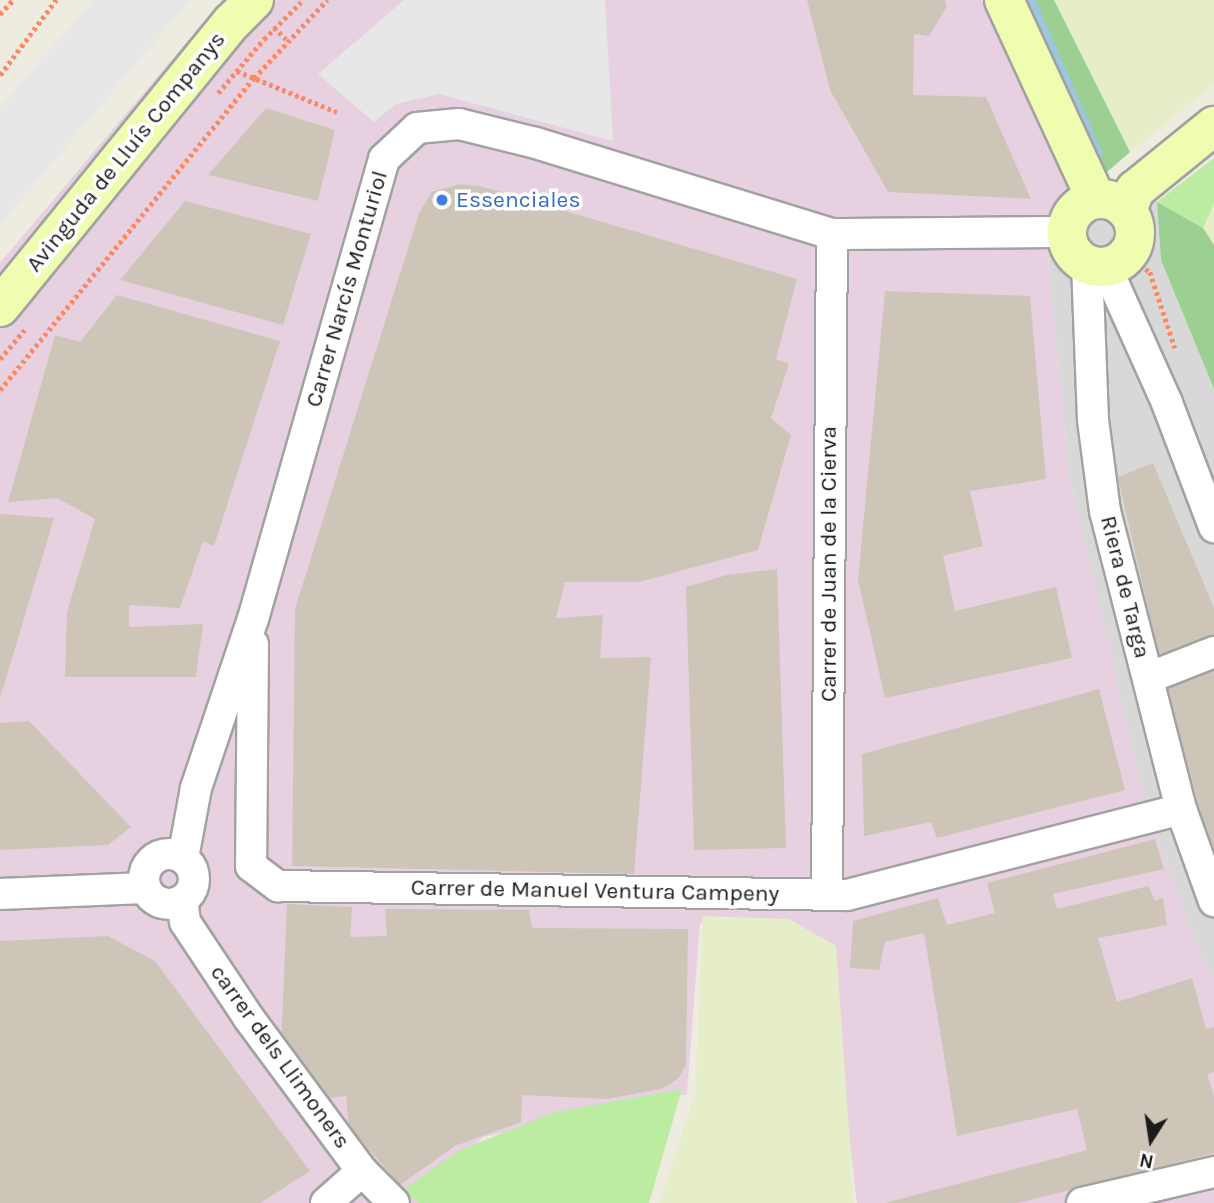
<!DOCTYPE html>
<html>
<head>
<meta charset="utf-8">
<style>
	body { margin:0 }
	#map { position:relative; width:1214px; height:1203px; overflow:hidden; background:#eeebe0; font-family:Karla,sans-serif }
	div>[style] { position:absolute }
	.residential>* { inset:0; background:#d9d8d8 }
	.industrial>* { inset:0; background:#e7d1e0 }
	.farmland>* { inset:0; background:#e6eec9 }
	.grass>* { inset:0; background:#bbeca2 }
	.forest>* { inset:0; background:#9bd092 }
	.parking>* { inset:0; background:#e7e7e7 }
	.stream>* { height:8px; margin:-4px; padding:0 4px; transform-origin:4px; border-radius:4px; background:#9dc6df }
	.building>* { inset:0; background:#cec5b9 }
	.path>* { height:4.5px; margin-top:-2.25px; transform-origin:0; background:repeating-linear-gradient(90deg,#ff8760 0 3.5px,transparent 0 7px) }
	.roads { filter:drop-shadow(2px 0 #a2a2a2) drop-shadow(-2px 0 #a2a2a2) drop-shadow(0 2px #a2a2a2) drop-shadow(0 -2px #a2a2a2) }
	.street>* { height:30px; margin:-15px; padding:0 15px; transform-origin:15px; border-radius:15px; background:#fff }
	.street>.ring { margin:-15px; padding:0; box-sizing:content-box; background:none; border:30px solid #fff; border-radius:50% }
	.secondary>* { height:38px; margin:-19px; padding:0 19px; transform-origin:19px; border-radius:19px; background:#eefdaf }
	.secondary>.ring { margin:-19px; padding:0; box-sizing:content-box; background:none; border:38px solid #eefdaf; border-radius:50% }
	.dots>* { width:19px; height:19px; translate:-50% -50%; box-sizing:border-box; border:4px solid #fff; border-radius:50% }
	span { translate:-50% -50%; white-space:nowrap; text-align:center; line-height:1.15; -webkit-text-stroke:7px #fff; paint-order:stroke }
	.street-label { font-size:23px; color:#1b1b1b }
	.shop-label { font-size:23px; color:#366cbe }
	.left { translate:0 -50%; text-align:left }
	.north { position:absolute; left:1116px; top:1105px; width:70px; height:70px; -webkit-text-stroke:5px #fff; paint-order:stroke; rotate:192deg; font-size:19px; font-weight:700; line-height:28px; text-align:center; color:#1b1b1b }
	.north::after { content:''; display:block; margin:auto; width:24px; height:32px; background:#1b1b1b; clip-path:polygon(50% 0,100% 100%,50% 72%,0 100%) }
</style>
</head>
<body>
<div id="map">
	<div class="residential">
		<div style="clip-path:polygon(1098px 180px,1157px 202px,1161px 260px,1214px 389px,1214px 980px,1194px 937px,1147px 811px,1069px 474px,1048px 255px)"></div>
	</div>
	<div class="industrial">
		<div style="clip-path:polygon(222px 0,1019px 0,1098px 180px,1048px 255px,1069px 474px,1147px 811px,1194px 937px,1214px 980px,1214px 1203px,857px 1203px,826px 942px,700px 923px,687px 1094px,483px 1137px,419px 1203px,0 1203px,0 263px)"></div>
	</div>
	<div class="farmland">
		<div style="clip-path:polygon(1054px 0,1214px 0,1214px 84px,1130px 152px)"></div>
		<div style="clip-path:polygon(1214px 203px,1214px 245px,1203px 228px)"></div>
		<div style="clip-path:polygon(703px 916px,789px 919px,836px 946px,854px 1203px,659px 1203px,695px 1094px)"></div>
	</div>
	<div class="grass">
		<div style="clip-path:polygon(1214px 158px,1214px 203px,1203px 228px,1157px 202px)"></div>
		<div style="clip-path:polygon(682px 1089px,649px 1203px,418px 1203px,403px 1190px,458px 1151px,555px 1112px)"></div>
	</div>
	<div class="forest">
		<div style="clip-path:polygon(1019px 0,1054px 0,1130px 152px,1098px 180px)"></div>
		<div style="clip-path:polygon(1157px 202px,1203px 228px,1214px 245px,1214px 389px,1161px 260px)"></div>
	</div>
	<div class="parking">
		<div style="clip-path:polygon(93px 0,190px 0,0 225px,0 107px)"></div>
		<div style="clip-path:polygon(404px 0,605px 0,613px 141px,439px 94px,396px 104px,374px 122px,318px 74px)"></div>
	</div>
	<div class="stream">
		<div style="left:1031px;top:0;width:168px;rotate:66.2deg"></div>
	</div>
	<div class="building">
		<div style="clip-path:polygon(807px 0,945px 0,947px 6px,929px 36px,914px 34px,913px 95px,986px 97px,1031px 199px,888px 192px,830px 90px)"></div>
		<div style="clip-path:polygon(266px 108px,335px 130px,318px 201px,208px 175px)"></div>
		<div style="clip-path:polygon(460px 184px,480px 186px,797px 279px,776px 359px,789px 364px,771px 418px,791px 435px,758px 550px,639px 582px,565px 582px,556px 618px,603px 615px,600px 658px,651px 657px,634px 874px,292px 866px,295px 609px,419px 213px,432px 192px)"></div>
		<div style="clip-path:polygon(185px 201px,311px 234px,283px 325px,120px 280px)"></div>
		<div style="clip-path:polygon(885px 291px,1030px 296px,1046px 479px,970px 491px,983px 546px,943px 556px,955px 611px,1056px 587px,1072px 658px,885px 698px,858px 580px)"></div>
		<div style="clip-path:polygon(117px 295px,280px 341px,214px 546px,203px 541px,180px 608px,129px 605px,129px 627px,203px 624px,196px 677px,65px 677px,67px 612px,95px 519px,57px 498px,8px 502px,55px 335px,80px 342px)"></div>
		<div style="clip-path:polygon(1153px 463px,1214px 608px,1214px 636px,1159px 657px,1118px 477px)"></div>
		<div style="clip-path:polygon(0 514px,54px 518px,1px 695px,0 695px)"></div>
		<div style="clip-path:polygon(777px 569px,786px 848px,694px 850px,686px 587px,727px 575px)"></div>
		<div style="clip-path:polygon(1214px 668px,1214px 860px,1166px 689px)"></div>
		<div style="clip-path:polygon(1099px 689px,1125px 790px,937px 838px,931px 822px,864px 836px,862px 754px)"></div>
		<div style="clip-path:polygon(29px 721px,131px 827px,108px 845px,0 850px,0 723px)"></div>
		<div style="clip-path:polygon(1155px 839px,1164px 869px,1053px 894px,1057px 909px,1148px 886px,1155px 901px,1163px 897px,1167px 925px,1098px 938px,1117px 1002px,1192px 978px,1206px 1029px,1214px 1027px,1214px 1072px,1207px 1074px,1214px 1096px,1214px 1153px,1018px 1203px,885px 1203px,1087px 1150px,1077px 1109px,957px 1136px,924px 933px,885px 942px,879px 970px,850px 968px,853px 921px,938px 898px,947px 925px,995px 913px,987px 883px)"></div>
		<div style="clip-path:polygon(287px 904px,352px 907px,350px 937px,387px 936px,385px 909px,529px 910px,532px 928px,688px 929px,686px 1065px,678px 1079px,661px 1089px,607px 1099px,522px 1095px,521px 1122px,455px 1146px,400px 1185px,349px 1127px,346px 1096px,321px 1099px,281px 1046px)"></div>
		<div style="clip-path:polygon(108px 936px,155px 961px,310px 1171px,260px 1203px,0 1203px,0 941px)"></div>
	</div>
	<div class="path">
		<div style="left:0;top:14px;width:19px;rotate:-47deg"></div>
		<div style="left:274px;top:27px;width:20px;rotate:45deg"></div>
		<div style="left:237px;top:71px;width:108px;rotate:22.3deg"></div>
		<div style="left:0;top:75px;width:94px;rotate:-53.3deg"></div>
		<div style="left:218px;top:93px;width:71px;rotate:-49.6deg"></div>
		<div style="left:264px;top:39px;width:55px;rotate:-45deg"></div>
		<div style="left:1134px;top:261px;width:19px;rotate:35deg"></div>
		<div style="left:1150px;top:272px;width:80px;rotate:71.8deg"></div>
		<div style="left:0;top:359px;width:38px;rotate:-50deg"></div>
		<div style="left:0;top:390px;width:402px;rotate:-50.9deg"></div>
		<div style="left:254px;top:78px;width:107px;rotate:-46.9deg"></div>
	</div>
	<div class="roads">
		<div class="street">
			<div style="left:1087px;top:264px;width:156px;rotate:87.8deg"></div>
			<div style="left:1093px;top:420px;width:92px;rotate:82.5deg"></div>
			<div style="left:1105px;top:511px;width:308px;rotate:75.7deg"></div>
			<div style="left:1181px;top:809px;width:98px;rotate:70.3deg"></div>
			<div style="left:1106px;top:267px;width:149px;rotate:65.8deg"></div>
			<div style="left:1167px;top:403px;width:133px;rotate:69.2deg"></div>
			<div style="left:253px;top:644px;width:222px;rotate:90.5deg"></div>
			<div style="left:251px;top:866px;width:34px;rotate:37deg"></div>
			<div style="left:278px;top:886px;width:569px;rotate:0.91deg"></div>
			<div style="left:847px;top:895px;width:345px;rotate:-14.4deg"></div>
			<div style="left:1148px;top:678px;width:71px;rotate:-21.5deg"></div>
			<div class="ring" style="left:144px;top:854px;width:20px;height:20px"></div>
			<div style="left:183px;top:858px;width:71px;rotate:-79.5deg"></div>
			<div style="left:196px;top:788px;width:178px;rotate:-71.4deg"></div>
			<div style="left:253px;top:619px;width:478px;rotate:-74.1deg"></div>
			<div style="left:384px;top:159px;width:45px;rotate:-43.2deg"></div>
			<div style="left:417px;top:128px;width:42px;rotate:-5.4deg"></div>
			<div style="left:459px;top:124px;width:79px;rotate:13.9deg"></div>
			<div style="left:536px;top:143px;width:310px;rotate:17.1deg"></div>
			<div style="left:832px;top:234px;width:234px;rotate:-0.5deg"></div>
			<div style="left:0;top:894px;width:145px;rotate:-2.4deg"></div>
			<div style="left:827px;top:894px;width:660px;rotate:-89.57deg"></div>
			<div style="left:182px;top:900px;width:22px;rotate:82deg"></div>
			<div style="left:185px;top:922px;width:114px;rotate:56.4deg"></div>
			<div style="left:248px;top:1017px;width:192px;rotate:53.5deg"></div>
			<div style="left:362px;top:1171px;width:45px;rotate:45deg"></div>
			<div style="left:326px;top:1203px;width:48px;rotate:-41.6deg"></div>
			<div style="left:1082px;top:1203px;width:136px;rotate:-13.2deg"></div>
		</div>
		<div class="secondary">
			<div style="left:1004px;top:0;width:219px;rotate:65.2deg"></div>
			<div class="ring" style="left:1067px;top:199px;width:30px;height:30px"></div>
			<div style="left:1127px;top:210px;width:22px;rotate:-68deg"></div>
			<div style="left:1135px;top:190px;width:102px;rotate:-39deg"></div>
			<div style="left:0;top:307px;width:367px;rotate:-50.9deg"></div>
			<div style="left:232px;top:22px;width:31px;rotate:-45deg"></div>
		</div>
	</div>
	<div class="dots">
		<div style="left:442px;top:200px;background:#3f7fe0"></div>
	</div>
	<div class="street-label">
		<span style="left:126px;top:152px;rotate:-51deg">Avinguda de Lluís Companys</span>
		<span style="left:347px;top:289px;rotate:-74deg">Carrer Narcís Monturiol</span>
		<span style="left:829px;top:564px;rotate:-90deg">Carrer de Juan de la Cierva</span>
		<span style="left:1125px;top:587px;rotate:76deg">Riera de Targa</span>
		<span style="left:595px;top:891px;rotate:1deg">Carrer de Manuel Ventura Campeny</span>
		<span style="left:280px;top:1057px;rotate:54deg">carrer dels Llimoners</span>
	</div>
	<div class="shop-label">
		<span class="left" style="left:456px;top:200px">Essenciales</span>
	</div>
	<div class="north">N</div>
</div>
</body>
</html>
